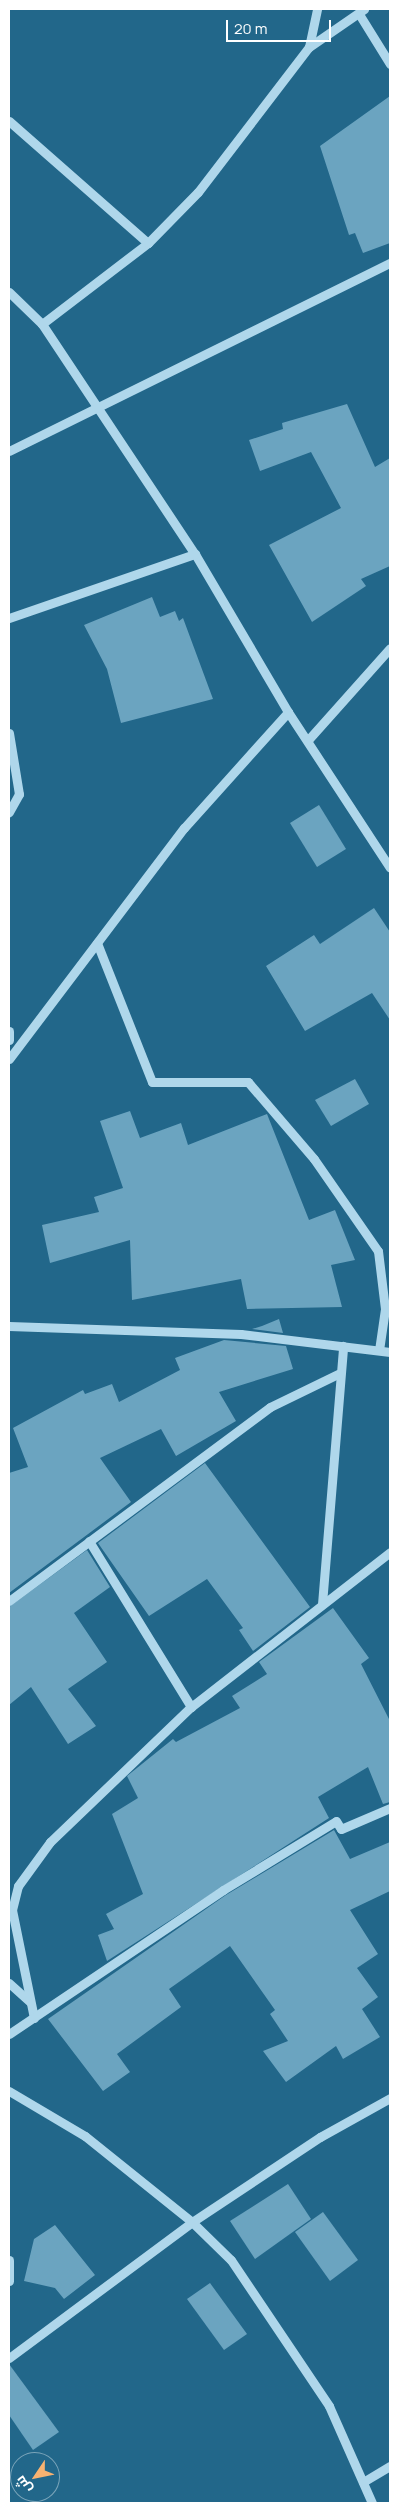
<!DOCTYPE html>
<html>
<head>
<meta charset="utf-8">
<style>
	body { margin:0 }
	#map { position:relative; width:399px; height:2512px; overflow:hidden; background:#22678a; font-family:Manrope,Cairo,sans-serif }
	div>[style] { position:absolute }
	.building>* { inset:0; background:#6ba4c0 }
	.minor>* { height:9px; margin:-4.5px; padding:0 4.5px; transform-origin:4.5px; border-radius:4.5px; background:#afd7eb }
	span { translate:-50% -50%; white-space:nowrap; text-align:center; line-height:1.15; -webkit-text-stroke:5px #22678a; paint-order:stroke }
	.frame { position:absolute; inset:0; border:10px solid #fff; pointer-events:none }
	.north { position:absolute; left:10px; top:2452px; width:50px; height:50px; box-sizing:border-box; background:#22678a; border:1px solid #7aa4b9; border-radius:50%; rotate:236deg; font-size:14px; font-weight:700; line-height:20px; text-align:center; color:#fff }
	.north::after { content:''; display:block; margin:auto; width:18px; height:22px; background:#f7b271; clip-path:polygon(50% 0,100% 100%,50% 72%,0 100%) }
	.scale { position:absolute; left:226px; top:20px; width:105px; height:22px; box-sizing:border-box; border:2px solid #fff; border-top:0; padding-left:6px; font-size:15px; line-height:18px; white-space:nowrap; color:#fff; -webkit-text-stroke:4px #22678a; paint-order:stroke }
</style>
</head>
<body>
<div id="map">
	<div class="building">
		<div style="clip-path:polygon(390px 96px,390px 243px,363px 253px,355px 233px,349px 235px,320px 146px)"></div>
		<div style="clip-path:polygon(347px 404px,375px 467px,390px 458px,390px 566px,361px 579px,366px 586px,312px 622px,269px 545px,341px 508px,311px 452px,260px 471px,249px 440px,283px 429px,282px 423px)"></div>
		<div style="clip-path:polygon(152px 597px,160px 617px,175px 611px,179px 621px,183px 618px,213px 699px,121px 723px,107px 669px,84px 625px)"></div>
		<div style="clip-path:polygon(319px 805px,346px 849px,317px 867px,290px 823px)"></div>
		<div style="clip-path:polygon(374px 908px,390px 932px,390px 1020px,372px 993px,305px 1031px,266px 966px,314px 935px,320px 944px)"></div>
		<div style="clip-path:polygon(355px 1079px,369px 1104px,331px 1126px,315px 1100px)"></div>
		<div style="clip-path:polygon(130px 1111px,140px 1138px,181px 1123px,188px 1145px,267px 1114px,309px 1220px,335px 1210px,355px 1260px,331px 1265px,342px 1307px,247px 1309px,241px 1279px,132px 1300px,130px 1240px,50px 1263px,42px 1225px,99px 1212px,94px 1197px,123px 1188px,100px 1121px)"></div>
		<div style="clip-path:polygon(279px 1319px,283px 1333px,252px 1329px,262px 1326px)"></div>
		<div style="clip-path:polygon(224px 1340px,286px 1346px,293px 1369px,219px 1392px,236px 1421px,176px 1456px,161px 1429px,100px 1458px,131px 1502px,9px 1593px,9px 1473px,28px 1467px,13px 1428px,83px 1390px,85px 1394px,112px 1384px,119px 1402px,180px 1370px,175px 1358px)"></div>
		<div style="clip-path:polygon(205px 1463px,310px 1607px,253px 1651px,239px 1630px,243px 1628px,207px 1579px,149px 1616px,98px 1543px)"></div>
		<div style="clip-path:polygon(87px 1550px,110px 1587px,74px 1613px,107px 1662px,68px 1689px,96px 1726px,68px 1744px,31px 1687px,9px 1705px,9px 1607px)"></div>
		<div style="clip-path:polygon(333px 1608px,369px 1658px,361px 1664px,390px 1721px,390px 1802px,383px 1804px,368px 1767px,318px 1797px,329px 1818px,107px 1961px,98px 1935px,114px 1929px,106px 1914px,143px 1894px,112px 1814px,138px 1798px,127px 1776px,173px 1739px,176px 1742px,240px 1708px,232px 1696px,267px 1674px,259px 1662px)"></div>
		<div style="clip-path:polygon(334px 1830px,350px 1859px,390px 1842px,390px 1891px,350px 1910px,378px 1954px,357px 1968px,378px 1997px,362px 2009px,380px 2037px,343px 2059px,336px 2046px,286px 2082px,263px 2051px,288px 2041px,270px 2014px,275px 2010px,230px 1946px,169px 1989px,181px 2007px,117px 2054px,130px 2072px,103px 2091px,48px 2019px,226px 1895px)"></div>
		<div style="clip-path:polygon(288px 2184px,311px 2219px,255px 2259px,230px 2221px)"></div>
		<div style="clip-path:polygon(323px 2212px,358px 2260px,330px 2281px,295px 2232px)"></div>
		<div style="clip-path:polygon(55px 2225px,95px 2275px,64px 2299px,55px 2288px,24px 2281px,34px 2239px)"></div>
		<div style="clip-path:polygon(210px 2283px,247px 2334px,224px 2350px,187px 2299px)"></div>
		<div style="clip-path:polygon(9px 2364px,59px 2432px,33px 2450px,9px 2415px)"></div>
	</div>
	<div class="minor">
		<div style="left:359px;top:14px;width:59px;rotate:58.2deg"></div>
		<div style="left:309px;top:47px;width:39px;rotate:-78deg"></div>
		<div style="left:9px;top:121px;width:185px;rotate:41.3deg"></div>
		<div style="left:9px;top:292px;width:46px;rotate:44.1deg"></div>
		<div style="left:42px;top:324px;width:276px;rotate:56.4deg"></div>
		<div style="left:195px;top:554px;width:183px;rotate:59.5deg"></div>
		<div style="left:288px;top:712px;width:186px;rotate:56.8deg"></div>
		<div style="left:42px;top:324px;width:133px;rotate:-37.4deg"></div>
		<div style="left:148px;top:243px;width:71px;rotate:-45.6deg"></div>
		<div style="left:198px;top:192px;width:183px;rotate:-52.6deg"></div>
		<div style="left:309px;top:47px;width:67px;rotate:-34.6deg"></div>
		<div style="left:9px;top:451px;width:425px;rotate:-26.3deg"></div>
		<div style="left:9px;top:618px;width:197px;rotate:-19deg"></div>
		<div style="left:9px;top:733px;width:62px;rotate:80.7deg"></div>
		<div style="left:19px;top:794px;width:21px;rotate:119deg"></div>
		<div style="left:308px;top:740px;width:123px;rotate:-48.3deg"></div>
		<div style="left:97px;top:943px;width:149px;rotate:68.4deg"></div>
		<div style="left:152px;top:1082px;width:96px"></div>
		<div style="left:248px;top:1082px;width:101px;rotate:49.4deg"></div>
		<div style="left:314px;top:1159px;width:112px;rotate:55.2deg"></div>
		<div style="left:378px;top:1251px;width:58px;rotate:83.1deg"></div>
		<div style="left:385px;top:1309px;width:41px;rotate:98.3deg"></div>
		<div style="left:9px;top:1031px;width:9px;rotate:90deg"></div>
		<div style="left:9px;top:1059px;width:290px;rotate:-52.9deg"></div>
		<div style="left:184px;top:828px;width:156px;rotate:-48.1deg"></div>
		<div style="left:9px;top:1326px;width:232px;rotate:2deg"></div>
		<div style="left:241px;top:1334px;width:150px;rotate:6.9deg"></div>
		<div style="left:89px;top:1541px;width:195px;rotate:58.4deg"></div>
		<div style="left:9px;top:1601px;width:325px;rotate:-36.6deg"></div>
		<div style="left:270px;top:1407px;width:76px;rotate:-25.9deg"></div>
		<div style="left:322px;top:1604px;width:259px;rotate:-85.3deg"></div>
		<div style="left:9px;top:1983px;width:28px;rotate:42deg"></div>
		<div style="left:34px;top:2018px;width:110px;rotate:-101.5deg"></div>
		<div style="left:12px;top:1910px;width:25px;rotate:-76deg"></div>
		<div style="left:18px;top:1886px;width:54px;rotate:-54deg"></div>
		<div style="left:50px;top:1842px;width:195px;rotate:-43.8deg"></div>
		<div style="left:191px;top:1707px;width:252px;rotate:-37.9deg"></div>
		<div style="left:9px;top:2034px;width:258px;rotate:-33.9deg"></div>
		<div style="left:223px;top:1890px;width:132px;rotate:-31.4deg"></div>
		<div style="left:336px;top:1821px;width:9px;rotate:58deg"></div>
		<div style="left:341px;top:1829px;width:53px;rotate:-23.2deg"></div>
		<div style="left:9px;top:2091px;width:88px;rotate:30.6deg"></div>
		<div style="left:85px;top:2136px;width:137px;rotate:38.8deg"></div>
		<div style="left:192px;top:2222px;width:54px;rotate:44.3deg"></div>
		<div style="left:231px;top:2260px;width:176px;rotate:56.1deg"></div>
		<div style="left:329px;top:2406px;width:106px;rotate:66.1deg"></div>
		<div style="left:9px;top:2260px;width:21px;rotate:90deg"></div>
		<div style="left:9px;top:2358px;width:228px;rotate:-36.6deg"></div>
		<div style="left:192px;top:2222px;width:154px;rotate:-33.6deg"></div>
		<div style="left:320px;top:2137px;width:80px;rotate:-29.1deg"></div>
		<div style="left:363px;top:2482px;width:31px;rotate:-31deg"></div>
	</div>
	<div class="frame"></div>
	<div class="north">ش</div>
	<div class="scale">20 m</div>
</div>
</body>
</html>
